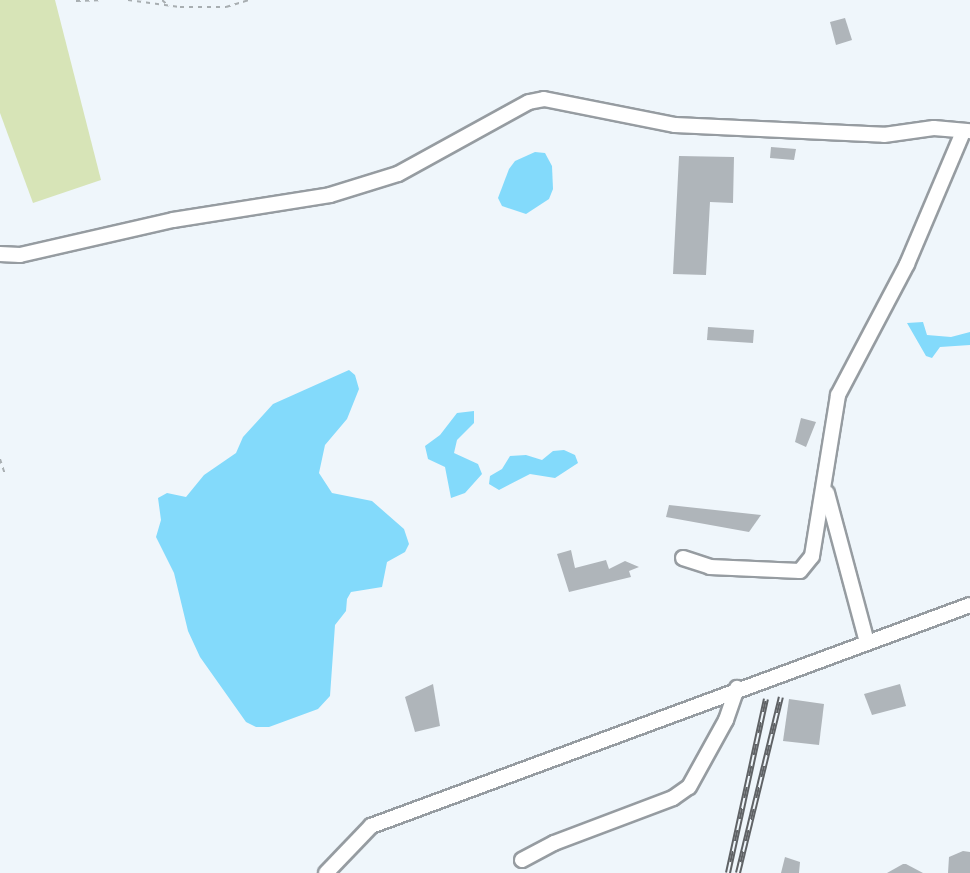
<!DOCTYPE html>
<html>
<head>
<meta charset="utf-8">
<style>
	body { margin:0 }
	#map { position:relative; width:970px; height:873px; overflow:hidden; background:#eff6fb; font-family:Jost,sans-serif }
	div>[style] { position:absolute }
	.green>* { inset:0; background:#d7e4b7 }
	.water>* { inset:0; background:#83dafb }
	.building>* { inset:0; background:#afb5ba }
	.path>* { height:2px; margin-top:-1px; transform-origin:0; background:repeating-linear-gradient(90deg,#a8aeb1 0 4.5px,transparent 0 9px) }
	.roads { filter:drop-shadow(2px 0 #969ca1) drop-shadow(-2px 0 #969ca1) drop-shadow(0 2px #969ca1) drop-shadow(0 -2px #969ca1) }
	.minor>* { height:14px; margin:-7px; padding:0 7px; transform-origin:7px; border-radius:7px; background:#fff }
	.rail>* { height:6px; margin-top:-3px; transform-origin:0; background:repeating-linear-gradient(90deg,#eff6fb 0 11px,#5f6265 0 22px); box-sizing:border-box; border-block:2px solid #5f6265 }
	span { translate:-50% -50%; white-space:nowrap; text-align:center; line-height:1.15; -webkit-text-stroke:5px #eff6fb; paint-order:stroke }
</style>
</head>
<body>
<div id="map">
	<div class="green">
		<div style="clip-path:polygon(0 0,55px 0,101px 180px,33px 203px,0 113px)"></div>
	</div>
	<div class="water">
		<div style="clip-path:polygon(535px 152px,545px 153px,552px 166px,553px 189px,549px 199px,526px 214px,502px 206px,498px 198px,509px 169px,515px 161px)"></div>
		<div style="clip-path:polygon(923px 322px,927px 335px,951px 337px,970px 332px,970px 345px,940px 347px,932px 358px,926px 356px,907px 323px)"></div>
		<div style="clip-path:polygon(349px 370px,355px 375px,359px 389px,347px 419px,325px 445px,319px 473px,332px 493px,372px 501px,404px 529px,409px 544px,405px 552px,387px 562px,382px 587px,351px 592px,347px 599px,346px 611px,335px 625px,330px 696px,318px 709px,269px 727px,256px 727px,246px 722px,200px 657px,188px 631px,174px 573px,156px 537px,161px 520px,158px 498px,167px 493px,186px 497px,204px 475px,236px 453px,243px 437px,273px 404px)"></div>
		<div style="clip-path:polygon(474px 411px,474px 423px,457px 440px,454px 453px,478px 464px,482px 474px,465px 493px,451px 498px,445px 467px,428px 459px,425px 446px,440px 435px,457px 413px)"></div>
		<div style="clip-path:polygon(564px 450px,575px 455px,578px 463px,555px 478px,530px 474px,499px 490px,489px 484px,490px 476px,502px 469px,510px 456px,526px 455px,542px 460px,553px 451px)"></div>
	</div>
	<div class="building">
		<div style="clip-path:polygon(845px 18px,852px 40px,836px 45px,830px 22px)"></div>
		<div style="clip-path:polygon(771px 147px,796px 149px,794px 160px,770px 158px)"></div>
		<div style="clip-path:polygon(679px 156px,734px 157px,733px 203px,710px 202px,706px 275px,673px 274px)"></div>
		<div style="clip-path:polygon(708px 327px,754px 330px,753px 343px,707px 340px)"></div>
		<div style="clip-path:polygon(801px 418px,816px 422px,806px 447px,795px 442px)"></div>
		<div style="clip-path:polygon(669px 505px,761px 515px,749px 532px,666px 517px)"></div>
		<div style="clip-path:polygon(571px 550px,575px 568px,606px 560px,609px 569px,625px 561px,639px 567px,629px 571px,631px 577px,569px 592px,557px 554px)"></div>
		<div style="clip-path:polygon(433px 684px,440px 726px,415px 732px,405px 697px)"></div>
		<div style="clip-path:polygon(900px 684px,906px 706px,872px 715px,864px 694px)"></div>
		<div style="clip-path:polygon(789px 699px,824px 704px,819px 745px,783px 741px)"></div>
		<div style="clip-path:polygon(963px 851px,970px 852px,970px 873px,948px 873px,949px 857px)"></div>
		<div style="clip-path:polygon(785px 857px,800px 862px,799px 873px,781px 873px)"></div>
		<div style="clip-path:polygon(906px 864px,923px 873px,887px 873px,903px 864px)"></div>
	</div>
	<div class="path">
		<div style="left:128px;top:0;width:52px;rotate:7.7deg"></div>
		<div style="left:180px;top:7px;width:46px"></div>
		<div style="left:226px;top:7px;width:24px;rotate:-17deg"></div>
		<div style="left:162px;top:0;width:9px;rotate:41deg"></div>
		<div style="left:76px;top:1px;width:24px;rotate:-2deg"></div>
		<div style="left:0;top:459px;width:16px;rotate:72deg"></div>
	</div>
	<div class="roads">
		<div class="minor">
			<div style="left:0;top:254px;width:20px;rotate:3deg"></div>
			<div style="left:20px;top:255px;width:157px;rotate:-12.9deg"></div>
			<div style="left:173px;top:220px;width:159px;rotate:-9deg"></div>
			<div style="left:330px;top:195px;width:71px;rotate:-17.2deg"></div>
			<div style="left:398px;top:174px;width:149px;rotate:-28.8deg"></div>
			<div style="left:529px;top:102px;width:15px;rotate:-11deg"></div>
			<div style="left:544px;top:99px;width:134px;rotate:11.2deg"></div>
			<div style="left:675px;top:125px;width:209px;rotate:2.7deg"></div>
			<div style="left:884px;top:135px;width:50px;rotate:-8deg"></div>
			<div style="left:934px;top:128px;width:36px;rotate:5deg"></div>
			<div style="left:827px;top:493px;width:154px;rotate:75deg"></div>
			<div style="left:683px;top:558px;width:28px;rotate:18deg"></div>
			<div style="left:710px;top:567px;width:90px;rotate:2.5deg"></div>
			<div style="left:800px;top:571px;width:19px;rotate:-51deg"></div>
			<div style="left:812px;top:556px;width:163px;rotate:-80.8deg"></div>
			<div style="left:838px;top:395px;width:148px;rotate:-62.2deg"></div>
			<div style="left:907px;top:264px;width:143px;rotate:-67deg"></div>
			<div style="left:522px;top:860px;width:36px;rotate:-28deg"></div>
			<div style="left:554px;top:843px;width:127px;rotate:-20.7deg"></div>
			<div style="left:673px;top:798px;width:19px;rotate:-35deg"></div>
			<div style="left:689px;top:787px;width:77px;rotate:-61.1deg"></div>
			<div style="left:726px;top:720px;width:34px;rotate:-71deg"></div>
			<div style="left:326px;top:873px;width:65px;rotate:-46.2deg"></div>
			<div style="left:371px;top:826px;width:638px;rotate:-20.25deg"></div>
		</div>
	</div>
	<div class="rail">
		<div style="left:728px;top:873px;width:178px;rotate:-77.7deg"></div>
		<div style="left:738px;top:873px;width:181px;rotate:-76.3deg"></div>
	</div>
</div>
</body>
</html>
